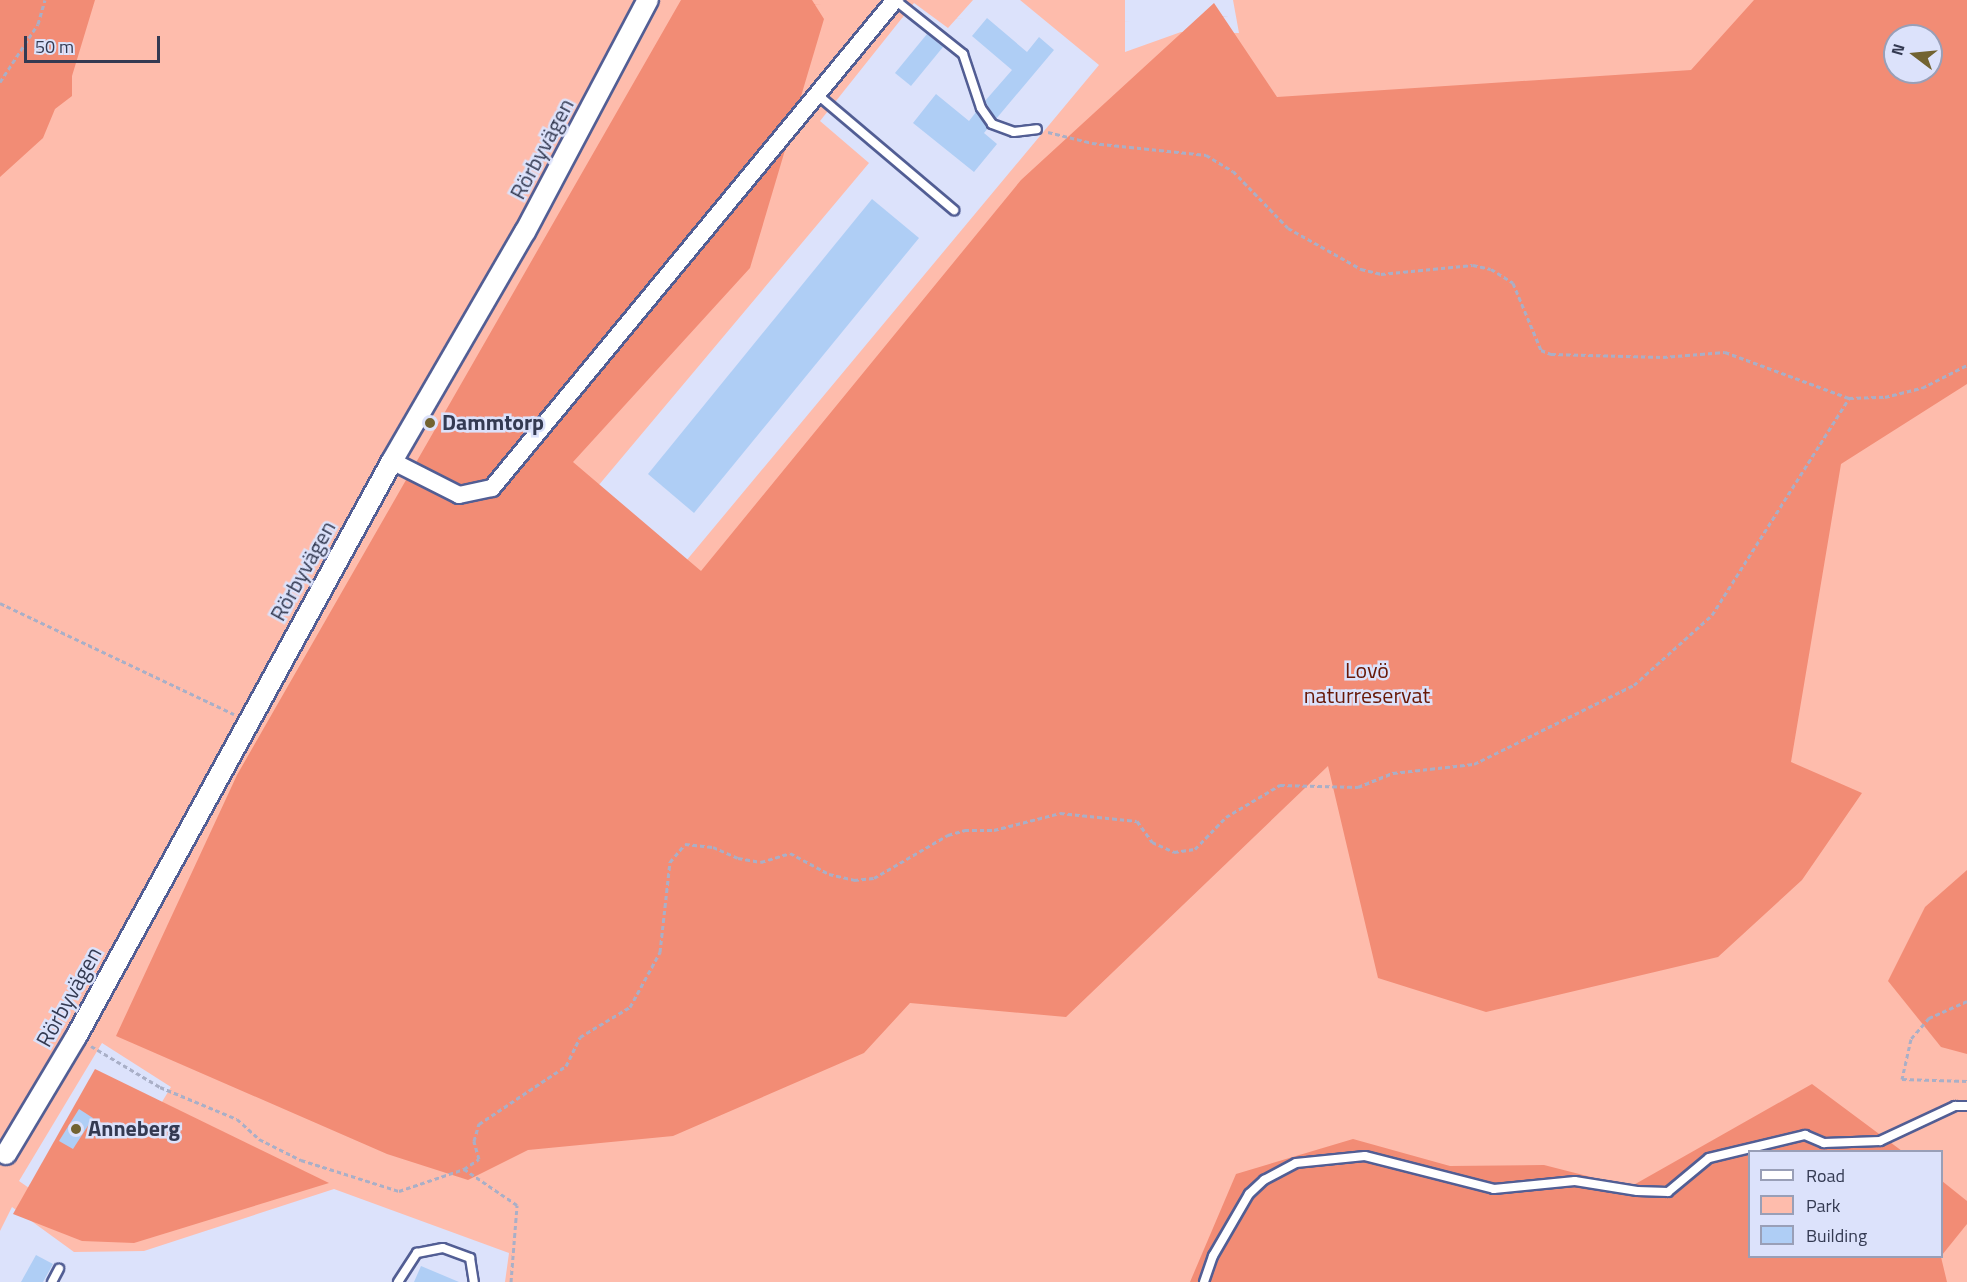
<!DOCTYPE html>
<html>
<head>
<meta charset="utf-8">
<style>
	body { margin:0 }
	#map { position:relative; width:1967px; height:1282px; overflow:hidden; background:#dce2fb; font-family:"Titillium Web",sans-serif }
	div>[style] { position:absolute }
	.green>* { inset:0; background:#febcac }
	.forest>* { inset:0; background:#f28c75 }
	.building>* { inset:0; background:#afcef5 }
	.path>* { height:3px; margin-top:-1.5px; transform-origin:0; background:repeating-linear-gradient(90deg,#a9afc7 0 4.5px,transparent 0 7.5px) }
	.roads { filter:drop-shadow(2px 0 #525e94) drop-shadow(-2px 0 #525e94) drop-shadow(0 2px #525e94) drop-shadow(0 -2px #525e94) }
	.service>* { height:8px; margin:-4px; padding:0 4px; transform-origin:4px; border-radius:4px; background:#fff }
	.minor>* { height:16px; margin:-8px; padding:0 8px; transform-origin:8px; border-radius:8px; background:#fff }
	.tertiary>* { height:20px; margin:-10px; padding:0 10px; transform-origin:10px; border-radius:10px; background:#fff }
	.dots>* { width:16px; height:16px; translate:-50% -50%; box-sizing:border-box; border:3px solid #dce2fb; border-radius:50% }
	span { translate:-50% -50%; white-space:nowrap; text-align:center; line-height:1.15; -webkit-text-stroke:5px #dce2fb; paint-order:stroke }
	.street-label { font-size:22px; color:#343a52 }
	.poi-label { font-size:22px; color:#343a52; font-weight:700 }
	.left { translate:0 -50%; text-align:left }
	.park-label { font-size:22px; color:#671806 }
	.legend { position:absolute; left:1748px; top:1150px; width:195px; height:108px; box-sizing:border-box; background:#dce2fb; border:2px solid #999fb7; margin:0; padding:8px 10px; list-style:none; font-size:18px; color:#343a52 }
	.legend li { display:flex; align-items:center; gap:12px; height:30px }
	.legend b { width:30px; border:2px solid #999fb7 }
	.north { position:absolute; left:1883px; top:24px; width:60px; height:60px; box-sizing:border-box; background:#dce2fb; border:2px solid #999fb7; border-radius:50%; rotate:286deg; font-size:16px; font-weight:700; line-height:24px; text-align:center; color:#343a52 }
	.north::after { content:''; display:block; margin:auto; width:21px; height:27px; background:#726331; clip-path:polygon(50% 0,100% 100%,50% 72%,0 100%) }
	.scale { position:absolute; left:24px; top:36px; width:136px; height:27px; box-sizing:border-box; border:3px solid #343a52; border-top:0; padding-left:8px; font-size:18px; line-height:21px; white-space:nowrap; color:#343a52; -webkit-text-stroke:4px #dce2fb; paint-order:stroke }
</style>
</head>
<body>
<div id="map">
	<div class="green">
		<div style="clip-path:polygon(evenodd,0 0,973px 0,948px 28px,914px 3px,820px 121px,869px 163px,598px 486px,686px 561px,1099px 65px,1020px 0,1125px 0,1125px 52px,1181px 32px,1239px 33px,1233px 0,1967px 0,1967px 1282px,505px 1282px,509px 1253px,334px 1189px,144px 1251px,74px 1252px,12px 1207px,0 1231px,0 0,1895px 36px,1931px 36px,1931px 72px,1895px 72px,1895px 36px,0 0,102px 1043px,171px 1087px,86px 1228px,19px 1181px,102px 1043px,0 0,1750px 1152px,1942px 1152px,1942px 1256px,1750px 1256px,1750px 1152px)"></div>
	</div>
	<div class="forest">
		<div style="clip-path:polygon(0 0,95px 0,72px 76px,72px 96px,55px 109px,43px 138px,0 177px)"></div>
		<div style="clip-path:polygon(evenodd,681px 0,812px 0,824px 19px,750px 268px,573px 462px,701px 571px,1021px 180px,1214px 3px,1277px 97px,1691px 70px,1754px 0,1967px 0,1967px 384px,1841px 464px,1791px 762px,1862px 793px,1802px 880px,1718px 957px,1486px 1012px,1378px 978px,1328px 766px,1066px 1017px,910px 1003px,864px 1053px,673px 1136px,528px 1150px,468px 1180px,387px 1154px,116px 1036px,237px 775px,681px 0,1895px 36px,1931px 36px,1931px 72px,1895px 72px,1895px 36px)"></div>
		<div style="clip-path:polygon(1967px 870px,1967px 1054px,1941px 1047px,1888px 981px,1925px 907px)"></div>
		<div style="clip-path:polygon(95px 1069px,329px 1183px,134px 1243px,82px 1241px,13px 1214px)"></div>
		<div style="clip-path:polygon(1812px 1084px,1902px 1151px,1750px 1152px,1750px 1256px,1941px 1257px,1947px 1282px,1190px 1282px,1236px 1174px,1353px 1139px,1450px 1166px,1544px 1165px,1630px 1187px)"></div>
		<div style="clip-path:polygon(1942px 1181px,1967px 1201px,1967px 1224px,1942px 1255px)"></div>
	</div>
	<div class="building">
		<div style="clip-path:polygon(987px 18px,1027px 52px,1039px 37px,1054px 50px,996px 119px,985px 101px,1012px 70px,972px 36px)"></div>
		<div style="clip-path:polygon(927px 34px,943px 47px,911px 86px,895px 73px)"></div>
		<div style="clip-path:polygon(936px 94px,969px 121px,976px 112px,988px 128px,984px 133px,997px 144px,974px 172px,913px 123px)"></div>
		<div style="clip-path:polygon(872px 199px,919px 238px,694px 513px,648px 474px)"></div>
		<div style="clip-path:polygon(79px 1109px,93px 1118px,73px 1149px,59px 1141px)"></div>
		<div style="clip-path:polygon(36px 1255px,53px 1264px,43px 1282px,21px 1282px)"></div>
		<div style="clip-path:polygon(421px 1266px,459px 1282px,414px 1282px)"></div>
	</div>
	<div class="path">
		<div style="left:0;top:82px;width:69px;rotate:-56.8deg"></div>
		<div style="left:38px;top:24px;width:25px;rotate:-74deg"></div>
		<div style="left:1048px;top:132px;width:45px;rotate:14deg"></div>
		<div style="left:1092px;top:143px;width:115px;rotate:6deg"></div>
		<div style="left:1206px;top:155px;width:31px;rotate:31deg"></div>
		<div style="left:1233px;top:171px;width:79px;rotate:46deg"></div>
		<div style="left:1288px;top:228px;width:84px;rotate:29.3deg"></div>
		<div style="left:1361px;top:269px;width:21px;rotate:14deg"></div>
		<div style="left:1381px;top:274px;width:92px;rotate:-5.6deg"></div>
		<div style="left:1473px;top:265px;width:18px;rotate:13deg"></div>
		<div style="left:1491px;top:269px;width:26px;rotate:32deg"></div>
		<div style="left:1513px;top:283px;width:73px;rotate:67.3deg"></div>
		<div style="left:1541px;top:350px;width:11px;rotate:22deg"></div>
		<div style="left:1551px;top:354px;width:112px;rotate:1.5deg"></div>
		<div style="left:1663px;top:357px;width:62px;rotate:-4.6deg"></div>
		<div style="left:1725px;top:352px;width:132px;rotate:20.4deg"></div>
		<div style="left:1849px;top:398px;width:36px;rotate:-2deg"></div>
		<div style="left:1885px;top:397px;width:38px;rotate:-14deg"></div>
		<div style="left:1922px;top:388px;width:51px;rotate:-27.1deg"></div>
		<div style="left:0;top:603px;width:259px;rotate:25.4deg"></div>
		<div style="left:1967px;top:1001px;width:42px;rotate:155.9deg"></div>
		<div style="left:1929px;top:1018px;width:28px;rotate:131deg"></div>
		<div style="left:1911px;top:1039px;width:41px;rotate:102.7deg"></div>
		<div style="left:1902px;top:1079px;width:65px;rotate:1.8deg"></div>
		<div style="left:91px;top:1046px;width:80px;rotate:30.7deg"></div>
		<div style="left:160px;top:1087px;width:83px;rotate:22.6deg"></div>
		<div style="left:237px;top:1119px;width:30px;rotate:42deg"></div>
		<div style="left:259px;top:1139px;width:47px;rotate:26.6deg"></div>
		<div style="left:301px;top:1160px;width:103px;rotate:17.6deg"></div>
		<div style="left:399px;top:1191px;width:69px;rotate:-18.7deg"></div>
		<div style="left:511px;top:1282px;width:77px;rotate:-85.5deg"></div>
		<div style="left:517px;top:1205px;width:64px;rotate:-145.8deg"></div>
		<div style="left:464px;top:1169px;width:18px;rotate:-34deg"></div>
		<div style="left:479px;top:1159px;width:19px;rotate:-106deg"></div>
		<div style="left:474px;top:1141px;width:18px;rotate:-74deg"></div>
		<div style="left:479px;top:1124px;width:105px;rotate:-33.7deg"></div>
		<div style="left:566px;top:1066px;width:32px;rotate:-64deg"></div>
		<div style="left:580px;top:1037px;width:58px;rotate:-31deg"></div>
		<div style="left:630px;top:1007px;width:63px;rotate:-61.4deg"></div>
		<div style="left:660px;top:952px;width:91px;rotate:-83.7deg"></div>
		<div style="left:670px;top:862px;width:23px;rotate:-50deg"></div>
		<div style="left:685px;top:844px;width:28px;rotate:6deg"></div>
		<div style="left:713px;top:847px;width:27px;rotate:24deg"></div>
		<div style="left:738px;top:858px;width:23px;rotate:10deg"></div>
		<div style="left:761px;top:862px;width:30px;rotate:-17deg"></div>
		<div style="left:790px;top:853px;width:44px;rotate:28.3deg"></div>
		<div style="left:829px;top:874px;width:26px;rotate:13deg"></div>
		<div style="left:854px;top:880px;width:20px;rotate:-6deg"></div>
		<div style="left:874px;top:878px;width:86px;rotate:-30.2deg"></div>
		<div style="left:948px;top:835px;width:18px;rotate:-16deg"></div>
		<div style="left:965px;top:830px;width:29px"></div>
		<div style="left:994px;top:830px;width:68px;rotate:-14.4deg"></div>
		<div style="left:1060px;top:813px;width:77px;rotate:5.9deg"></div>
		<div style="left:1137px;top:821px;width:26px;rotate:54deg"></div>
		<div style="left:1152px;top:842px;width:24px;rotate:24deg"></div>
		<div style="left:1174px;top:852px;width:21px;rotate:-8deg"></div>
		<div style="left:1195px;top:849px;width:45px;rotate:-45.9deg"></div>
		<div style="left:1226px;top:817px;width:63px;rotate:-30.7deg"></div>
		<div style="left:1280px;top:785px;width:78px;rotate:1.5deg"></div>
		<div style="left:1358px;top:787px;width:38px;rotate:-22deg"></div>
		<div style="left:1393px;top:773px;width:81px;rotate:-6.3deg"></div>
		<div style="left:1474px;top:764px;width:178px;rotate:-26.3deg"></div>
		<div style="left:1634px;top:685px;width:105px;rotate:-41.9deg"></div>
		<div style="left:1712px;top:615px;width:257px;rotate:-57.7deg"></div>
	</div>
	<div class="roads">
		<div class="service">
			<div style="left:895px;top:0;width:87px;rotate:38.5deg"></div>
			<div style="left:963px;top:54px;width:57px;rotate:71.6deg"></div>
			<div style="left:981px;top:108px;width:19px;rotate:55deg"></div>
			<div style="left:992px;top:124px;width:23px;rotate:20deg"></div>
			<div style="left:1014px;top:132px;width:23px;rotate:-7deg"></div>
			<div style="left:819px;top:96px;width:177px;rotate:40.2deg"></div>
			<div style="left:52px;top:1282px;width:15px;rotate:-62deg"></div>
			<div style="left:398px;top:1282px;width:35px;rotate:-57deg"></div>
			<div style="left:417px;top:1253px;width:26px;rotate:-11deg"></div>
			<div style="left:443px;top:1248px;width:29px;rotate:20deg"></div>
			<div style="left:470px;top:1258px;width:24px;rotate:81deg"></div>
			<div style="left:1204px;top:1282px;width:28px;rotate:-71deg"></div>
			<div style="left:1213px;top:1256px;width:72px;rotate:-59.9deg"></div>
			<div style="left:1249px;top:1194px;width:21px;rotate:-43deg"></div>
			<div style="left:1264px;top:1180px;width:36px;rotate:-28deg"></div>
			<div style="left:1296px;top:1163px;width:69px;rotate:-5.8deg"></div>
			<div style="left:1365px;top:1156px;width:133px;rotate:14.3deg"></div>
			<div style="left:1494px;top:1189px;width:81px;rotate:-5.6deg"></div>
			<div style="left:1575px;top:1181px;width:63px;rotate:9.2deg"></div>
			<div style="left:1637px;top:1191px;width:31px;rotate:2deg"></div>
			<div style="left:1668px;top:1192px;width:53px;rotate:-39.7deg"></div>
			<div style="left:1709px;top:1158px;width:99px;rotate:-13.5deg"></div>
			<div style="left:1805px;top:1135px;width:21px;rotate:23deg"></div>
			<div style="left:1824px;top:1143px;width:56px;rotate:-2deg"></div>
			<div style="left:1880px;top:1141px;width:83px;rotate:-25deg"></div>
			<div style="left:1955px;top:1106px;width:12px"></div>
		</div>
		<div class="minor">
			<div style="left:392px;top:461px;width:75px;rotate:26.9deg"></div>
			<div style="left:459px;top:495px;width:34px;rotate:-12deg"></div>
			<div style="left:492px;top:488px;width:633px;rotate:-50.45deg"></div>
		</div>
		<div class="tertiary">
			<div style="left:6px;top:1154px;width:136px;rotate:-59.1deg"></div>
			<div style="left:76px;top:1037px;width:657px;rotate:-61.25deg"></div>
			<div style="left:392px;top:461px;width:265px;rotate:-59.9deg"></div>
			<div style="left:525px;top:232px;width:263px;rotate:-62.1deg"></div>
		</div>
	</div>
	<div class="dots">
		<div style="left:430px;top:423px;background:#726331"></div>
		<div style="left:76px;top:1129px;background:#726331"></div>
	</div>
	<div class="street-label">
		<span style="left:542px;top:149px;rotate:-62deg">Rörbyvägen</span>
		<span style="left:303px;top:571px;rotate:-61deg">Rörbyvägen</span>
		<span style="left:69px;top:997px;rotate:-61deg">Rörbyvägen</span>
	</div>
	<div class="poi-label">
		<span class="left" style="left:442px;top:423px">Dammtorp</span>
		<span class="left" style="left:88px;top:1129px">Anneberg</span>
	</div>
	<div class="park-label">
		<span style="left:1367px;top:683px">Lovö<br>naturreservat</span>
	</div>
	<ul class="legend">
	<li><b style="height:8px;background:#fff"></b>Road</li>
	<li><b style="height:16px;background:#febcac"></b>Park</li>
	<li><b style="height:16px;background:#afcef5"></b>Building</li>
	</ul>
	<div class="north">N</div>
	<div class="scale">50 m</div>
</div>
</body>
</html>
